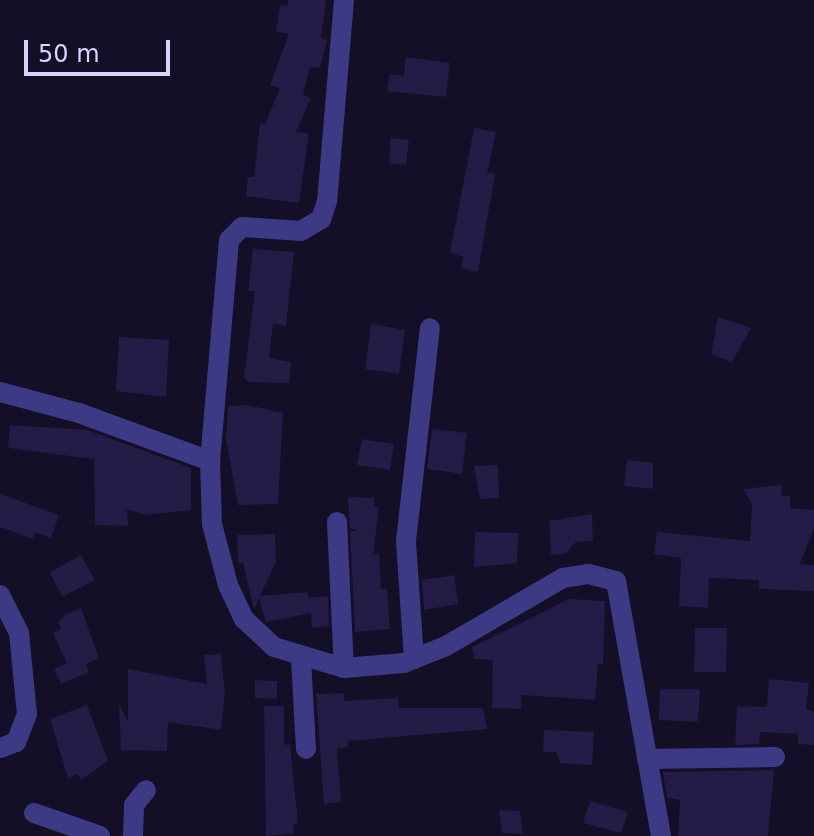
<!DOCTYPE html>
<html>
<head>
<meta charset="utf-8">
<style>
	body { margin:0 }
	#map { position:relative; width:814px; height:836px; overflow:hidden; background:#130f26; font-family:"DejaVu Sans",sans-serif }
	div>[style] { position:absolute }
	.building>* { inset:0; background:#241b47 }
	.minor>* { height:20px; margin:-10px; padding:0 10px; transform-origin:10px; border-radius:10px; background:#3d3a85 }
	span { translate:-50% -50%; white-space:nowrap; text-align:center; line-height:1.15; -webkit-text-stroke:6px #130f26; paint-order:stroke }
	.scale { position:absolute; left:24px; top:40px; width:146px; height:36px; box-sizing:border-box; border:4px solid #d9d4ff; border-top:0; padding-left:10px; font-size:24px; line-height:28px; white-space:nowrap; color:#d9d4ff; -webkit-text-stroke:6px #130f26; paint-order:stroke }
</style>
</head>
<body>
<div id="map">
	<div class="building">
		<div style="clip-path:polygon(288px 0,326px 0,321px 38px,327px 40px,320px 68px,310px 67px,303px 95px,311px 98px,296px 132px,309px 133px,299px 203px,246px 196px,248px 177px,254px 177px,260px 123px,265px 124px,280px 88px,270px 85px,289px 34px,276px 32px,280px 5px,288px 6px)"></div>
		<div style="clip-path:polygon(406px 57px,450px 63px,446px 97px,387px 91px,390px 74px,404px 76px)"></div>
		<div style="clip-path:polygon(474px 128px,496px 132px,487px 173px,495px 174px,478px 272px,461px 268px,464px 257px,450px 253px)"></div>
		<div style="clip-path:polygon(391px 138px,409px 140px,406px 165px,389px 163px)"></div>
		<div style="clip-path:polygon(253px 249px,294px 252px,286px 326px,273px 323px,269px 358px,291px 362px,289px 383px,248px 382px,244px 377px,255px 291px,248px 291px)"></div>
		<div style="clip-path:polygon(718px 317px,751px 328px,732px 362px,711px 354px)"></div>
		<div style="clip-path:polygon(371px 324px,405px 330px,399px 374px,365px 369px)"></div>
		<div style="clip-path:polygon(119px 337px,169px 340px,166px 397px,116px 391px)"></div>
		<div style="clip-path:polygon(247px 405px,283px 413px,278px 504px,238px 505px,226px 439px,228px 406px)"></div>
		<div style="clip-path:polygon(10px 425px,87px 430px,191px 468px,191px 510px,144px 515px,127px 509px,128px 526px,95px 525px,94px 459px,8px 448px)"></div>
		<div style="clip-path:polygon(432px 429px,467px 433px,462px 474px,427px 469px)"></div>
		<div style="clip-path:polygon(362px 439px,394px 444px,390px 470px,357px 465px)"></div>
		<div style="clip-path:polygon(627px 460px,653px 463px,653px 489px,624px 486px)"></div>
		<div style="clip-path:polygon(498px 465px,499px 498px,480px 499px,474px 466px)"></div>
		<div style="clip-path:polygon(782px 485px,781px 496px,790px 496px,790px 508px,814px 510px,814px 528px,800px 564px,814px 565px,814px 591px,759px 589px,759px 580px,709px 578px,708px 608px,679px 606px,681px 558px,654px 554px,657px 532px,750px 541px,752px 504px,743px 489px)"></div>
		<div style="clip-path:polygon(0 494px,59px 515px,51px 538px,35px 532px,33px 539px,0 527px)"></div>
		<div style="clip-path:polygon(348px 497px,374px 498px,374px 507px,379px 507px,373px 555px,379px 554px,381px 589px,387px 589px,390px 629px,355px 632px,350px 531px,359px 531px,350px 528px)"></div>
		<div style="clip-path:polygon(592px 514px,593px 541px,576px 542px,566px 553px,551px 555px,549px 521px)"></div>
		<div style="clip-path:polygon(475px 532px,518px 533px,517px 563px,474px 567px)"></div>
		<div style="clip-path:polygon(275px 534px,276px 562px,260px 596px,308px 592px,309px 598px,328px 596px,329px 626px,312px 628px,311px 613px,266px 622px,259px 598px,254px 609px,243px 563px,238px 563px,237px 535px)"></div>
		<div style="clip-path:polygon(81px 555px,95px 580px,62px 597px,50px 572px)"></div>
		<div style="clip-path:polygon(454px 575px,458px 604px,424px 610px,422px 580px)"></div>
		<div style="clip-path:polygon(569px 599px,605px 601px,603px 664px,598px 664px,595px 700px,522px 695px,521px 709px,492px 708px,493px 660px,474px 659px,472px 647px)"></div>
		<div style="clip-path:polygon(81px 608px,99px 658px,86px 664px,89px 672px,61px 684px,54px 669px,67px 663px,53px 633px,61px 629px,58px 622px,65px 615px)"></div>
		<div style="clip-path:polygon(695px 628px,727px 628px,726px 672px,694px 672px)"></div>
		<div style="clip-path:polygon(221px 654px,225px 694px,221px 730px,168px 722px,167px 751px,121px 750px,119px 704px,128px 722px,128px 669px,207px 684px,204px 655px)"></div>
		<div style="clip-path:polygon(769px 679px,809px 683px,806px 708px,814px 713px,814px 745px,798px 744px,798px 734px,760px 732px,759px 744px,735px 745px,737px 706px,767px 707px)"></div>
		<div style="clip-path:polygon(255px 680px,277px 681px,277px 699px,255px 698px)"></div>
		<div style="clip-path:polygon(660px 689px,700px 689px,698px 722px,659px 720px)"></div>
		<div style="clip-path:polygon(344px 693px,344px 701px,398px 698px,399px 708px,483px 708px,487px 729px,348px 741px,349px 747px,337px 748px,341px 802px,324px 804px,316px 694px)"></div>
		<div style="clip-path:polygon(87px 705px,108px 761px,81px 780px,78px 774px,68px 778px,50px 719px)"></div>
		<div style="clip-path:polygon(264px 706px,284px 706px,284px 745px,290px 744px,298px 823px,293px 824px,294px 834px,266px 836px)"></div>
		<div style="clip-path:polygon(544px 730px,594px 732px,592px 765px,560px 763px,556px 752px,543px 752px)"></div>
		<div style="clip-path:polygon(774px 770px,768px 836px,678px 836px,680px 800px,667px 798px,663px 772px)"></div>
		<div style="clip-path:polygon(590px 801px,628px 812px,621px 833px,583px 823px)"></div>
		<div style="clip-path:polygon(499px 810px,520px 811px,523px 834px,502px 833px)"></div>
	</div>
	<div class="minor">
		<div style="left:344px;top:0;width:202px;rotate:94.8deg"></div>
		<div style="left:327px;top:201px;width:19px;rotate:108deg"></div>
		<div style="left:321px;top:219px;width:23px;rotate:149deg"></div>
		<div style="left:301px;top:231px;width:59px;rotate:-176.1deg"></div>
		<div style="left:242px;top:227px;width:18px;rotate:135deg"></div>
		<div style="left:229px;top:240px;width:222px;rotate:94.9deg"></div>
		<div style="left:210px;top:461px;width:63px;rotate:88.2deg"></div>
		<div style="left:212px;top:524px;width:63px;rotate:75.3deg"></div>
		<div style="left:228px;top:585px;width:38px;rotate:65deg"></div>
		<div style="left:244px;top:619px;width:41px;rotate:43deg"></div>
		<div style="left:274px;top:647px;width:73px;rotate:16.7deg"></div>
		<div style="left:344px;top:668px;width:60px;rotate:-4.8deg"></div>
		<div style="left:404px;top:663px;width:45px;rotate:-22deg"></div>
		<div style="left:446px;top:646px;width:135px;rotate:-30.2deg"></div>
		<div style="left:563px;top:578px;width:26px;rotate:-9deg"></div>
		<div style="left:589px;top:574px;width:28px;rotate:15deg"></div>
		<div style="left:616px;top:581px;width:259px;rotate:80deg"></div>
		<div style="left:0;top:392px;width:82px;rotate:14.9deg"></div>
		<div style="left:79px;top:413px;width:140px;rotate:20.1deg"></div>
		<div style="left:337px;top:522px;width:146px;rotate:87.3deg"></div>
		<div style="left:0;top:595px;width:42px;rotate:63.4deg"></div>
		<div style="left:19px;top:633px;width:81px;rotate:84.4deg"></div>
		<div style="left:27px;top:714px;width:30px;rotate:111deg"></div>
		<div style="left:16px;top:742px;width:17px;rotate:159deg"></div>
		<div style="left:301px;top:659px;width:90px;rotate:86.8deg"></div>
		<div style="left:414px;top:659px;width:118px;rotate:-93.9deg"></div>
		<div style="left:406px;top:541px;width:214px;rotate:-83.6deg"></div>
		<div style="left:647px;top:759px;width:128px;rotate:-0.9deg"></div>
		<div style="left:34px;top:813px;width:70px;rotate:19.2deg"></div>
		<div style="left:133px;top:836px;width:31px;rotate:-88deg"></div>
		<div style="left:134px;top:805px;width:19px;rotate:-51deg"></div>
	</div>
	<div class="scale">50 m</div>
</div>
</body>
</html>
